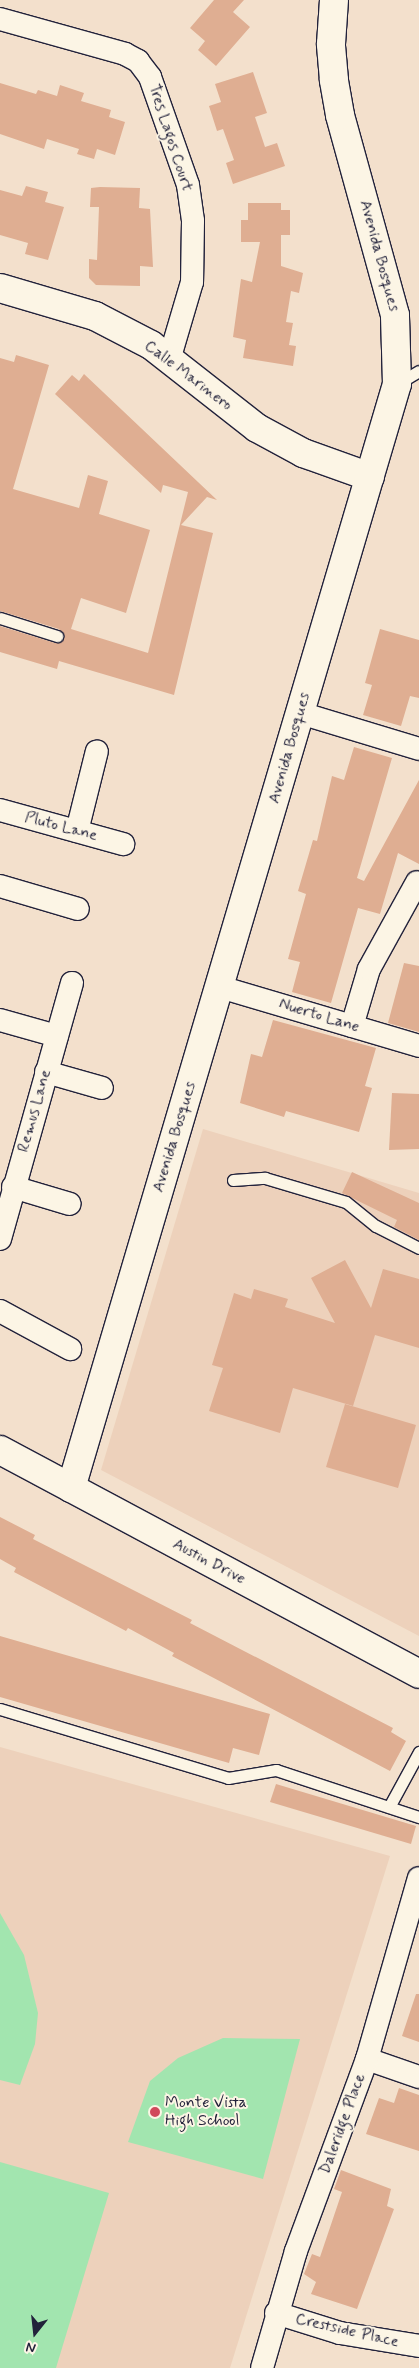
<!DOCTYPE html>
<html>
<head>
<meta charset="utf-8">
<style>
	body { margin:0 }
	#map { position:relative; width:419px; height:2368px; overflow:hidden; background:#f3e0cc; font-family:Mynerve,sans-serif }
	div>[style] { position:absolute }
	.built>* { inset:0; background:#edd1bb }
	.green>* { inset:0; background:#a2e5af }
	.building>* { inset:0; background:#dfae92 }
	.roads { filter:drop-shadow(1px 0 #22223b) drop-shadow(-1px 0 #22223b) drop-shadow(0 1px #22223b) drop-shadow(0 -1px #22223b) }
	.service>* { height:11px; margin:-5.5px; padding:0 5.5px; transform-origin:5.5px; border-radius:5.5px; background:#fcf5e5 }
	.minor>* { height:22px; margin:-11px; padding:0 11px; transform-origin:11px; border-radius:11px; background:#fcf5e5 }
	.tertiary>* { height:28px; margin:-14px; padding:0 14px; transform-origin:14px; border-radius:14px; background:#fcf5e5 }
	.secondary>* { height:28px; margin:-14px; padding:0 14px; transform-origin:14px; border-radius:14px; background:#fcf5e5 }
	.dots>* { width:14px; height:14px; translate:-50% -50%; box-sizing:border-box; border:2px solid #fcf5e5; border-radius:50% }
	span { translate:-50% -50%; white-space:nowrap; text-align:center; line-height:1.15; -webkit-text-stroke:4px #fcf5e5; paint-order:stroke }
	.street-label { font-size:16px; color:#22223b }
	.poi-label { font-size:16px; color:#22223b }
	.left { translate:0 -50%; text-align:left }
	.north { position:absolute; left:10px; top:2308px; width:50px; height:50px; -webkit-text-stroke:4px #fcf5e5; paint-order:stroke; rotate:196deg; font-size:14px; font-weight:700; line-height:20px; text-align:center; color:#22223b }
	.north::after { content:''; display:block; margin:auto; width:18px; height:22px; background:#22223b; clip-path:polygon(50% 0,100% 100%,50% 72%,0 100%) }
</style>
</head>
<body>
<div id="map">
	<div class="built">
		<div style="clip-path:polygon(203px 1129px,419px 1193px,419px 1636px,101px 1470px)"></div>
		<div style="clip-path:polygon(0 1747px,390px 1856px,230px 2368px,0 2368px)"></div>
	</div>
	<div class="green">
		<div style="clip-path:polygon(0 1913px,24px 1955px,38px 2013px,35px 2044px,20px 2085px,0 2080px)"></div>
		<div style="clip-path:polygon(223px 2038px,300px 2039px,263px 2179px,128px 2142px,150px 2081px,178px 2058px)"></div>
		<div style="clip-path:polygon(0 2162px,109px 2193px,56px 2368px,0 2368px)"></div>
	</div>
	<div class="building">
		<div style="clip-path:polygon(214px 0,244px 0,233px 12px,250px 27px,216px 66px,198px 50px,205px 41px,190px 28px)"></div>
		<div style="clip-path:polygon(253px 72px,267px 113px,255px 117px,265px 147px,277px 143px,285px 166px,233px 184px,226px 163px,234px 160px,223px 129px,217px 131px,209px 106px,221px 102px,215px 84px)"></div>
		<div style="clip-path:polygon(0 83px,36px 94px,38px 90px,57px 96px,60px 85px,84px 93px,81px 101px,111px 110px,109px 117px,125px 122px,115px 155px,97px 149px,94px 159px,77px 154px,79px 149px,47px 139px,44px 149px,0 134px)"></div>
		<div style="clip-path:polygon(26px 186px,48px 192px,45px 202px,64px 207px,48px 260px,25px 254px,28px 243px,0 235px,0 190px,22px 196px)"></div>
		<div style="clip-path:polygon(100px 187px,140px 188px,139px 208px,150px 209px,153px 267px,140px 266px,140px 286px,96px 285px,89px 278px,89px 259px,97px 260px,99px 207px,90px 207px,91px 188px)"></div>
		<div style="clip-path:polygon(248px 203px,281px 203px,281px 210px,290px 210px,290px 235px,281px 235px,281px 266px,303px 273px,299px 293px,291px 291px,286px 322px,293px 323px,289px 345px,296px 346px,293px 366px,243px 358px,246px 340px,233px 337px,241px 279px,252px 282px,260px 242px,241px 242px,241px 220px,248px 220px)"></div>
		<div style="clip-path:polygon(16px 355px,49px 365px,13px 489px,79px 508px,88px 475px,108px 481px,99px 514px,150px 530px,126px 613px,81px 598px,71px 629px,148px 653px,188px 492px,163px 485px,161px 493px,55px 394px,72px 375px,79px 381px,84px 374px,217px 500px,207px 497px,181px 525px,213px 533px,174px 695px,59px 661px,57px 669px,0 652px,0 626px,55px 643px,64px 638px,59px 629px,0 611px,0 358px,14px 362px)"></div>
		<div style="clip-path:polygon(380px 629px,419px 640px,419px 698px,410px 696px,401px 726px,363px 715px,372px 685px,365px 683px)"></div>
		<div style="clip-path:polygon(354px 747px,392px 758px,357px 878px,364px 881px,419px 780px,419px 864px,398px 853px,380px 914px,358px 908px,331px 1003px,292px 992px,300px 962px,288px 959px,306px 894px,298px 891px,313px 840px,317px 841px,332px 776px,344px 780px)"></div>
		<div style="clip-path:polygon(404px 963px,419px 966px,419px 1032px,388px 1023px)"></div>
		<div style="clip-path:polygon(273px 1020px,376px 1048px,365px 1086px,372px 1088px,359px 1132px,286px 1111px,284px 1117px,240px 1103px,251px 1054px,262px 1057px)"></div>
		<div style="clip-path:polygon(392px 1093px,419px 1094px,419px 1149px,389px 1150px)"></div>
		<div style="clip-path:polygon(352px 1172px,419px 1203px,419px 1240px,394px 1227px,397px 1220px,342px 1193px)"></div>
		<div style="clip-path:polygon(345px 1260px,371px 1308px,383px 1269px,419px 1279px,419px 1348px,375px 1335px,353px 1406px,293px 1388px,280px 1433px,209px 1411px,223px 1368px,212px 1365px,234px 1293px,251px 1299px,254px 1289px,288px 1299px,285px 1307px,335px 1323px,311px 1278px)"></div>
		<div style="clip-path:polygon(345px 1404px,416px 1425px,398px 1488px,326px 1467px)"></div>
		<div style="clip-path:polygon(0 1517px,35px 1535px,33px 1539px,192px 1620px,190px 1623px,393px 1728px,391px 1732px,406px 1741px,390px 1771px,172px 1656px,174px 1653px,128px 1628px,126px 1631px,14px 1572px,16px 1568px,0 1559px)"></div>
		<div style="clip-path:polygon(0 1636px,270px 1714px,259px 1755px,233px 1748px,229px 1763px,0 1697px)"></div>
		<div style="clip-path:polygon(276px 1784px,416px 1826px,411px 1844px,270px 1802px)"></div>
		<div style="clip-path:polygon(416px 1994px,419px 1994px,419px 2042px,402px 2036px)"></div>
		<div style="clip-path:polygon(399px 2088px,419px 2095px,419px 2151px,366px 2134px,379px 2098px,394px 2103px)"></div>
		<div style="clip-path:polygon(341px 2170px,391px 2189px,387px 2206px,394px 2209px,357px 2309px,311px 2294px,316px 2282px,304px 2274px,312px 2254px,320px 2257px,342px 2192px,334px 2189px)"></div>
	</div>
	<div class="roads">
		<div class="service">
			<div style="left:399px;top:383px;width:23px;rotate:-31deg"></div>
			<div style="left:0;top:618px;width:60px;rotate:17.5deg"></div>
			<div style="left:233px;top:1180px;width:32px;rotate:-4deg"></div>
			<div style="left:265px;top:1178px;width:84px;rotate:16.5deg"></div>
			<div style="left:346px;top:1202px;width:38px;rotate:39deg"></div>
			<div style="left:376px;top:1226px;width:48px;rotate:27.1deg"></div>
			<div style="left:0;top:1709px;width:238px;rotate:16.8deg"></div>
			<div style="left:228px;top:1778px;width:49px;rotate:-9.5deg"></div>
			<div style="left:276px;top:1770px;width:151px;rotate:18.2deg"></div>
			<div style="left:389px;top:1807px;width:63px;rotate:-61.4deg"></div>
		</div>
		<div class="minor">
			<div style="left:0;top:19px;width:130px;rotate:15.6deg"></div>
			<div style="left:125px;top:54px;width:15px;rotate:28deg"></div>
			<div style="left:138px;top:61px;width:20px;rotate:53deg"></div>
			<div style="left:150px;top:77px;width:114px;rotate:70.6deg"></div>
			<div style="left:188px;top:185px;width:36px;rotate:82deg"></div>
			<div style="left:193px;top:221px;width:61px;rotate:90.9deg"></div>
			<div style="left:192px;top:282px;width:81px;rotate:106.4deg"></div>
			<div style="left:300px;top:713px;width:124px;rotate:16.8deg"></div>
			<div style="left:0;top:810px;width:128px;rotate:15.5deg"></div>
			<div style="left:77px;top:831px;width:82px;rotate:-76deg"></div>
			<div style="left:0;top:886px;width:81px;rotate:16.4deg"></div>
			<div style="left:220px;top:987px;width:208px;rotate:16.5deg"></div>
			<div style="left:0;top:1020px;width:59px;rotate:15.7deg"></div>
			<div style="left:352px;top:1026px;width:59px;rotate:-73.4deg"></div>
			<div style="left:369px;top:969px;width:99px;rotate:-61.1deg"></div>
			<div style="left:46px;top:1072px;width:58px;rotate:15.9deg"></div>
			<div style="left:13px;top:1187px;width:59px;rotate:16.6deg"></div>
			<div style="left:0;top:1239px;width:266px;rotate:-74.3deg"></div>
			<div style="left:0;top:1311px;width:80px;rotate:28.5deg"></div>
			<div style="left:367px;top:2059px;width:55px;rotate:19.1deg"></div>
			<div style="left:276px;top:2313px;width:67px;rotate:17.4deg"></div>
			<div style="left:340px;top:2333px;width:80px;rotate:9.3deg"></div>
			<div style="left:262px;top:2368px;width:122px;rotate:-73.8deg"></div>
			<div style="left:296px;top:2251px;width:205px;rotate:-69.7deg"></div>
			<div style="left:367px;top:2059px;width:188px;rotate:-74deg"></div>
		</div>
		<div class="tertiary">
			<div style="left:0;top:288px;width:99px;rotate:16.4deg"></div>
			<div style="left:95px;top:316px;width:63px;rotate:27.4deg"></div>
			<div style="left:151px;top:345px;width:135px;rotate:38.1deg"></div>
			<div style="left:257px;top:428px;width:52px;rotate:28.5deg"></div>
			<div style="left:303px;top:453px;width:71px;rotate:19.7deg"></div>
			<div style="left:71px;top:1488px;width:1151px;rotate:-73.55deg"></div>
			<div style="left:397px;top:384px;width:69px;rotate:-91.7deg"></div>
			<div style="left:395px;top:315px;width:207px;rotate:-105.4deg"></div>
			<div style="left:340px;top:115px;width:36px;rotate:-100deg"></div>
			<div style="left:334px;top:80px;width:36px;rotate:-95deg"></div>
			<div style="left:331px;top:44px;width:44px;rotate:-86.1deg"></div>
		</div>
		<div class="secondary">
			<div style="left:0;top:1450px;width:475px;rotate:28.1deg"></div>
		</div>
	</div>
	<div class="dots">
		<div style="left:155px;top:2112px;background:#d1495b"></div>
	</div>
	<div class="street-label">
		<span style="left:170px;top:138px;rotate:72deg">Tres Lagos Court</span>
		<span style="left:379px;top:256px;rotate:75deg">Avenida Bosques</span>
		<span style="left:188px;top:376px;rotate:37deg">Calle Marinero</span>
		<span style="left:290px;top:748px;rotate:-74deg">Avenida Bosques</span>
		<span style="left:61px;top:827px;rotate:15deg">Pluto Lane</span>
		<span style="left:319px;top:1016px;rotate:17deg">Nuerto Lane</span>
		<span style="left:35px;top:1111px;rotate:-74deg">Remus Lane</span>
		<span style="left:175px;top:1137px;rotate:-73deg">Avenida Bosques</span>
		<span style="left:209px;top:1562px;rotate:28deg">Austin Drive</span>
		<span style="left:343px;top:2124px;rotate:-70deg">Daleridge Place</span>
		<span style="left:347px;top:2331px;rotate:13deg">Crestside Place</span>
	</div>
	<div class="poi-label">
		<span class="left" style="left:165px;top:2112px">Monte Vista<br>High School</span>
	</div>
	<div class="north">N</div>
</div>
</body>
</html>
